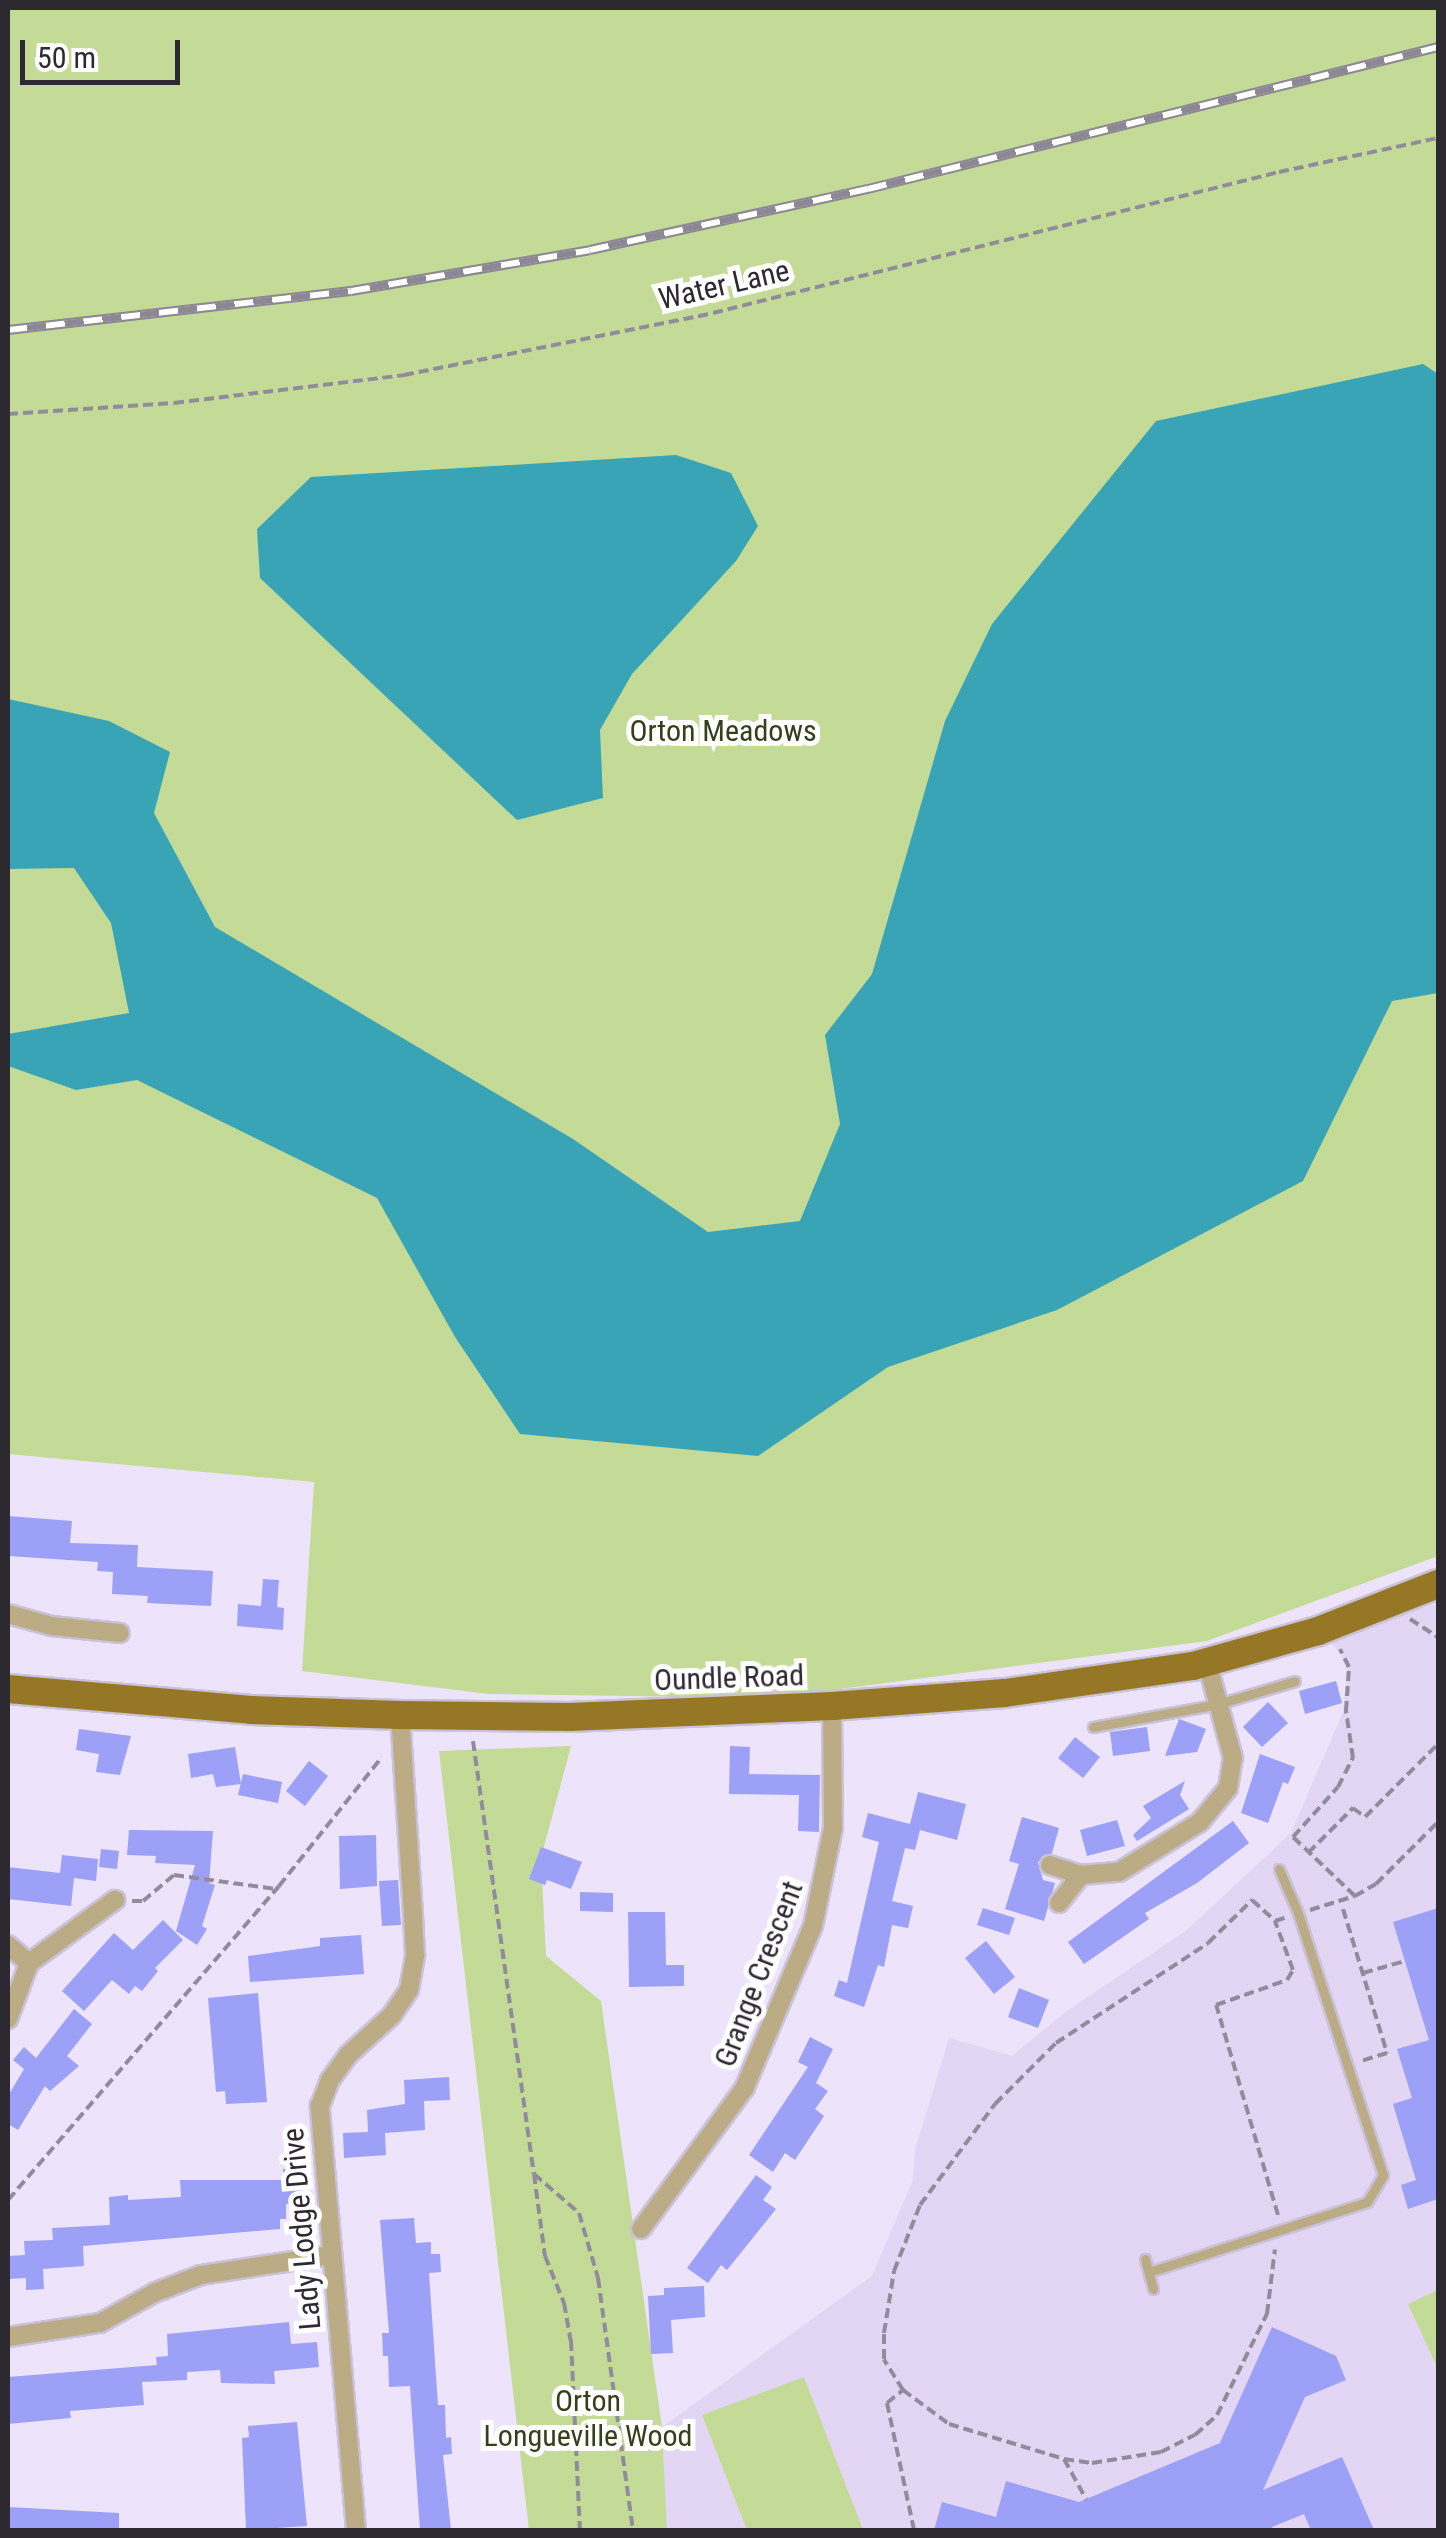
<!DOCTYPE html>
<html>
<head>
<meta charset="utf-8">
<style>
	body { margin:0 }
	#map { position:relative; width:1446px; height:2538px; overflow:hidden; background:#ede4fb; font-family:"Roboto Condensed",sans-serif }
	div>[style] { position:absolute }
	.built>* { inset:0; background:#e2d6f4 }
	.green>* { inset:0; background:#c4db98 }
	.water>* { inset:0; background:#39a4b5 }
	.building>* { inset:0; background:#9ca0f6 }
	.path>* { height:4px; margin-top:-2px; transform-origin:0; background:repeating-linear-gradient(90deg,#918b9b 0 10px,transparent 0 15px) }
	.roads { filter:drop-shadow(2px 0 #cac2d7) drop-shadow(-2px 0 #cac2d7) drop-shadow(0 2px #cac2d7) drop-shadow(0 -2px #cac2d7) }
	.lane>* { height:9px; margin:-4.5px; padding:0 4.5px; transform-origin:4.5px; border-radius:4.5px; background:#bcac86 }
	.street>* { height:18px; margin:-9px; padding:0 9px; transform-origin:9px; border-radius:9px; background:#bcac86 }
	.primary>* { height:28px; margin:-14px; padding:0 14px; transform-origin:14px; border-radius:14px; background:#967725 }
	.rail>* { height:10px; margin-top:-5px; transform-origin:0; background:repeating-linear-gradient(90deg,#fff 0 19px,#8c8695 0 38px); box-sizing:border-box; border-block:2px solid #8c8695 }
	span { translate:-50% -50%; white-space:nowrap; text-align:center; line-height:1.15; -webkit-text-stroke:10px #fff; paint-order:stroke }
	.street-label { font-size:30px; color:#2c2931 }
	.park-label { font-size:30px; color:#34401a }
	.frame { position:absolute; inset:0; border:10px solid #2c2931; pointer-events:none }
	.scale { position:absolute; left:20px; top:40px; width:160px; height:45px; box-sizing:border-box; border:5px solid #2c2931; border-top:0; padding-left:12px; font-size:30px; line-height:35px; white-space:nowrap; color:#2c2931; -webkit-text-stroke:8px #fff; paint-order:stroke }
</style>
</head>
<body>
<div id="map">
	<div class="built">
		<div style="clip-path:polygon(1438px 1603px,1438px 2530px,667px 2530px,662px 2427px,872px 2276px,913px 2180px,915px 2150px,949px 2038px,1012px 2056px,1064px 2013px,1187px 1930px,1291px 1833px,1343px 1712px,1347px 1671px,1341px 1653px,1327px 1640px)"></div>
	</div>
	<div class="green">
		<div style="clip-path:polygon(8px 8px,1438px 8px,1438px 1556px,1207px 1641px,771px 1698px,489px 1694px,302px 1671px,314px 1482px,8px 1454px)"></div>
		<div style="clip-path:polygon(571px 1746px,541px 1858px,546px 1956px,601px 2001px,662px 2427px,667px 2530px,529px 2530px,439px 1751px)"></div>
		<div style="clip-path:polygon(1438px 2290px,1438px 2369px,1408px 2304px)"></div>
		<div style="clip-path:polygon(804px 2377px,863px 2530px,747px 2530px,702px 2415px)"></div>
	</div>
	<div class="water">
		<div style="clip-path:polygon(1423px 364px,1438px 374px,1438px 993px,1392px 1001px,1303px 1181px,1057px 1310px,888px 1367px,758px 1456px,520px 1434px,455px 1337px,377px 1198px,137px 1080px,76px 1090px,8px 1066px,8px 1034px,129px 1013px,111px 923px,74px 868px,8px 869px,8px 699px,109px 721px,170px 752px,154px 813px,215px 927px,573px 1139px,708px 1232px,800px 1221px,840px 1124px,825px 1035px,872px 974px,945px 721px,992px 624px,1156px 421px)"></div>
		<div style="clip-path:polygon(676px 455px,731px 473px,758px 526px,736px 561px,632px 674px,600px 730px,603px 798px,517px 820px,260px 578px,257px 529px,311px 477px)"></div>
	</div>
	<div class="building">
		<div style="clip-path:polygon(8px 1516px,72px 1521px,70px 1543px,138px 1545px,137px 1567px,213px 1571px,211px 1606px,147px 1603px,148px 1596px,112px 1594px,113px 1572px,97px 1571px,98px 1562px,9px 1556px)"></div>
		<div style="clip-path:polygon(263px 1579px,279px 1580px,277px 1607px,284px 1608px,283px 1630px,237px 1626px,238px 1604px,261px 1606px)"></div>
		<div style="clip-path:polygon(1336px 1681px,1342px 1703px,1305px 1714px,1299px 1691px)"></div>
		<div style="clip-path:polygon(1268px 1702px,1288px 1723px,1262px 1747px,1243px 1727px)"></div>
		<div style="clip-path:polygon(1179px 1719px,1206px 1729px,1197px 1752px,1165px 1756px)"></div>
		<div style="clip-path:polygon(1147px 1727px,1150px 1751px,1113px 1756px,1110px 1732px)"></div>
		<div style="clip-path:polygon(79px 1729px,131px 1736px,120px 1775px,96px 1772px,99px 1754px,76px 1750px)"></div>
		<div style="clip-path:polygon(1075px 1737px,1100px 1757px,1083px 1778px,1058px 1758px)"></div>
		<div style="clip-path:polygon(730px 1746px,750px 1747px,749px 1774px,820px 1775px,819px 1832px,798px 1831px,799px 1795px,729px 1794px)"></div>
		<div style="clip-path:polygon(235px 1747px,241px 1784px,216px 1787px,213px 1774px,191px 1778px,188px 1754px)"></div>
		<div style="clip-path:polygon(1260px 1754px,1295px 1767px,1288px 1784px,1283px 1782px,1268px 1823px,1241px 1813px)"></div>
		<div style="clip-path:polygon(309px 1761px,328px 1776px,305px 1806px,286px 1791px)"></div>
		<div style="clip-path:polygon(243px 1774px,282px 1782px,278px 1803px,238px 1795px)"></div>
		<div style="clip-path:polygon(1185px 1781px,1180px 1795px,1189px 1809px,1137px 1841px,1133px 1835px,1151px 1818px,1143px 1806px)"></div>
		<div style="clip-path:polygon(918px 1792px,966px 1804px,957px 1840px,920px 1830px,915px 1850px,905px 1848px,892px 1901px,913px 1906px,908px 1928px,892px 1925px,884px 1967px,878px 1965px,864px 2007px,834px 1996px,839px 1980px,847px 1983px,879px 1842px,862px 1837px,868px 1813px,910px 1824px)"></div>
		<div style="clip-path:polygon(1022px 1817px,1059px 1828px,1052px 1853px,1038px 1862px,1043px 1880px,1055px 1883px,1044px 1921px,1005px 1909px,1019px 1864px,1009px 1861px)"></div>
		<div style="clip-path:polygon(1117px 1820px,1125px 1846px,1087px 1856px,1080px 1830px)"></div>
		<div style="clip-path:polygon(1233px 1821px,1249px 1843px,1197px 1883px,1145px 1913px,1149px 1919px,1084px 1964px,1068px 1942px)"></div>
		<div style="clip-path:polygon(129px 1830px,213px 1831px,209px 1883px,215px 1885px,202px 1926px,207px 1929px,197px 1945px,176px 1931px,195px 1865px,155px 1863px,156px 1856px,127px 1855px)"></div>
		<div style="clip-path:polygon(376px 1835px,377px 1886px,340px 1889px,339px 1836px)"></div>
		<div style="clip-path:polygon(541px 1847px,582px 1862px,571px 1889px,547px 1880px,545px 1885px,529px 1879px)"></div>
		<div style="clip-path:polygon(101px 1849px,119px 1851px,117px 1869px,99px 1867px)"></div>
		<div style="clip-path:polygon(62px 1855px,98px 1859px,96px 1881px,74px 1878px,71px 1906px,8px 1899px,8px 1867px,60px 1873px)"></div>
		<div style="clip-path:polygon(398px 1880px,401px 1925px,382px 1926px,379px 1881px)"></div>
		<div style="clip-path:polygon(580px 1892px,613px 1893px,613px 1912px,580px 1911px)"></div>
		<div style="clip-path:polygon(983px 1908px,1015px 1918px,1009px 1935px,977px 1925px)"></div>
		<div style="clip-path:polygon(1438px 1908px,1438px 2199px,1408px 2209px,1401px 2185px,1416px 2180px,1393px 2104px,1412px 2098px,1397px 2049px,1429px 2040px,1393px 1922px)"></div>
		<div style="clip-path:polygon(628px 1912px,665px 1912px,666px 1965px,684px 1965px,684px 1986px,629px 1987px)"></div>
		<div style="clip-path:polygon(163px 1920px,183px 1940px,155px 1968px,158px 1971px,142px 1991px,135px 1986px,129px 1994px,112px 1980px,84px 2011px,62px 1991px,114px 1933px,133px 1950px)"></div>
		<div style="clip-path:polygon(361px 1935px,364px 1974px,250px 1982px,248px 1956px,320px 1946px,320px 1938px)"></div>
		<div style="clip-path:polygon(986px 1941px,1015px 1977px,994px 1994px,965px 1958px)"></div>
		<div style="clip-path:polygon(1019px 1988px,1049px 2000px,1038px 2028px,1008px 2017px)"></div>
		<div style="clip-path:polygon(258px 1993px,267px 2102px,226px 2104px,225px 2091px,216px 2092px,208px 1998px)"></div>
		<div style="clip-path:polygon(74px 2009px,92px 2024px,67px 2056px,79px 2066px,50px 2091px,45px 2086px,18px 2130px,8px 2124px,8px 2096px,24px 2069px,13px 2060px,24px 2047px,36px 2058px)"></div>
		<div style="clip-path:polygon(810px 2037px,833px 2049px,816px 2083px,828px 2091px,815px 2109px,824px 2116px,795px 2160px,785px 2153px,773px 2172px,749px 2155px,808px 2067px,798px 2062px)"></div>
		<div style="clip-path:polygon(449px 2077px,450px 2100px,424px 2101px,425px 2130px,385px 2133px,386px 2155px,344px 2158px,343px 2133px,368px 2132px,367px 2110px,405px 2104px,404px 2080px)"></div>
		<div style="clip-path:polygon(300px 2168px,301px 2204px,286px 2204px,286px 2219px,280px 2219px,280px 2229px,83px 2246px,84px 2266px,43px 2269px,44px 2289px,26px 2290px,26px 2278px,8px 2279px,8px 2256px,25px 2255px,24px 2241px,53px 2240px,52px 2228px,110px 2225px,109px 2197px,128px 2195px,128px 2200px,181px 2197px,180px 2180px,284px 2180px,283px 2169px)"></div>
		<div style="clip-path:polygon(756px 2175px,772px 2187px,763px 2200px,776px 2209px,727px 2270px,721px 2265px,708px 2283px,687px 2268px)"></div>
		<div style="clip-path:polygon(414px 2218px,416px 2243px,431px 2242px,431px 2254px,440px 2254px,441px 2272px,429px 2273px,438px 2405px,445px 2405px,446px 2438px,451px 2437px,452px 2454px,443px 2455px,451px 2530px,420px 2530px,410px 2386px,389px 2387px,388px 2356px,383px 2356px,382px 2333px,389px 2333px,380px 2220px)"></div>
		<div style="clip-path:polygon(704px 2286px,705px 2317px,671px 2320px,673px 2353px,651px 2354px,648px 2296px,664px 2295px,664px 2288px)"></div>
		<div style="clip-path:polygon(289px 2322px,291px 2344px,317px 2342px,319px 2367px,274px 2371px,275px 2384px,221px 2383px,220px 2370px,187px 2372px,187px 2380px,142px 2382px,144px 2405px,70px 2411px,71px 2418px,8px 2424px,8px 2377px,157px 2365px,156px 2357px,168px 2356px,167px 2334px)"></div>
		<div style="clip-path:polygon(1272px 2327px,1336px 2356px,1346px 2380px,1305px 2397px,1263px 2490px,1342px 2457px,1374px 2530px,1311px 2530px,1304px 2514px,1272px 2527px,1273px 2530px,934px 2530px,942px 2502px,996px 2517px,1006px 2481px,1079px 2502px,1220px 2443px)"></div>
		<div style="clip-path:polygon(297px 2422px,307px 2526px,246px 2530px,242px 2438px,249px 2437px,248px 2426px)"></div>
		<div style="clip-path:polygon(8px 2507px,119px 2513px,119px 2530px,8px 2530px)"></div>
	</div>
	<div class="path">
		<div style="left:8px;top:414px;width:166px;rotate:-3.8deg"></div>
		<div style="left:174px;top:403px;width:232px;rotate:-6.9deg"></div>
		<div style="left:404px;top:375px;width:315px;rotate:-11.3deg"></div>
		<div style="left:713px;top:313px;width:583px;rotate:-13.99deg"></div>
		<div style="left:1279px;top:172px;width:163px;rotate:-12.1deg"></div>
		<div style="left:1410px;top:1619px;width:33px;rotate:33deg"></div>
		<div style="left:473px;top:1741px;width:437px;rotate:82deg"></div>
		<div style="left:534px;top:2174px;width:60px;rotate:40.9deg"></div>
		<div style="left:579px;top:2213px;width:68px;rotate:73.7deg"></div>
		<div style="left:598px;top:2278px;width:254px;rotate:82.1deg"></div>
		<div style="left:1308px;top:1853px;width:64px;rotate:-45deg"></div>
		<div style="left:1353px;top:1808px;width:15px;rotate:37deg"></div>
		<div style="left:1365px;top:1817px;width:103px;rotate:-45deg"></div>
		<div style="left:1355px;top:1896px;width:24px;rotate:-30deg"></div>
		<div style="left:1376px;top:1884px;width:88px;rotate:-45deg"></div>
		<div style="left:132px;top:1901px;width:11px"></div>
		<div style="left:143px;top:1901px;width:40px;rotate:-40deg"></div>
		<div style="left:174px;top:1875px;width:103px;rotate:7.8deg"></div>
		<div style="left:1343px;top:1909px;width:151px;rotate:73deg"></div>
		<div style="left:1387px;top:2053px;width:27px;rotate:163deg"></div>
		<div style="left:1310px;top:1910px;width:47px;rotate:-17.3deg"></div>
		<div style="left:1355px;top:1896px;width:86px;rotate:-136.4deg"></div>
		<div style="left:1293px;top:1837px;width:67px;rotate:-48deg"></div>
		<div style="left:1338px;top:1787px;width:33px;rotate:-63deg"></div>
		<div style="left:1353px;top:1758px;width:48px;rotate:-98.5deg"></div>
		<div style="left:1346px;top:1711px;width:44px;rotate:-86.1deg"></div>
		<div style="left:1349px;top:1667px;width:20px;rotate:-117deg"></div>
		<div style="left:1363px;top:1973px;width:44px;rotate:-15.9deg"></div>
		<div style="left:534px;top:2174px;width:83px;rotate:82.4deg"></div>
		<div style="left:545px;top:2256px;width:51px;rotate:68deg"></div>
		<div style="left:564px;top:2303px;width:39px;rotate:80deg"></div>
		<div style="left:571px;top:2341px;width:189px;rotate:87.3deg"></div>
		<div style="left:8px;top:2200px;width:415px;rotate:-49.2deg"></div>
		<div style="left:279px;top:1886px;width:165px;rotate:-51.4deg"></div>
		<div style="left:1278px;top:2215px;width:219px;rotate:-106.4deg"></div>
		<div style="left:1216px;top:2005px;width:75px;rotate:-19.4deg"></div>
		<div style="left:1287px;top:1980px;width:12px;rotate:-59deg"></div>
		<div style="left:1293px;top:1970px;width:52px;rotate:-110.2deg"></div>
		<div style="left:1275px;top:1921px;width:13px;rotate:-18deg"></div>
		<div style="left:903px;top:2390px;width:57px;rotate:36.5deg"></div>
		<div style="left:949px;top:2424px;width:120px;rotate:16.9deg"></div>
		<div style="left:1064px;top:2459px;width:46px;rotate:61.2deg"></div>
		<div style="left:1064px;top:2459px;width:28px;rotate:8deg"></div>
		<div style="left:1092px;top:2463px;width:70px;rotate:-9.1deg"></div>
		<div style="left:1161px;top:2452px;width:38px;rotate:-27deg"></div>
		<div style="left:1195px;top:2435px;width:30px;rotate:-42deg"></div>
		<div style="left:1217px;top:2415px;width:113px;rotate:-63.7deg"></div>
		<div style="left:1267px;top:2314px;width:65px;rotate:-83deg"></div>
		<div style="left:914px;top:2530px;width:130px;rotate:-102deg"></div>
		<div style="left:887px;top:2403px;width:21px;rotate:-39deg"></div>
		<div style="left:903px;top:2390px;width:36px;rotate:-122deg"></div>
		<div style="left:884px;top:2359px;width:26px;rotate:-90deg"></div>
		<div style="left:884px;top:2333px;width:63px;rotate:-80.8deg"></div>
		<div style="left:894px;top:2271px;width:71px;rotate:-68.5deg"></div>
		<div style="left:920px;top:2205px;width:126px;rotate:-53.4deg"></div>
		<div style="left:995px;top:2104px;width:86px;rotate:-45deg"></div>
		<div style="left:1056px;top:2043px;width:182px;rotate:-33.3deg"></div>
		<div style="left:1208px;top:1943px;width:62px;rotate:-44.3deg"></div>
		<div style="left:1252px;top:1900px;width:31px;rotate:42deg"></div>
	</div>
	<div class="roads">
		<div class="lane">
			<div style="left:1093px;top:1727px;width:127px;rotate:-10.4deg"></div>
			<div style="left:1218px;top:1704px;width:80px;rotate:-16.6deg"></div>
			<div style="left:1145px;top:2259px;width:31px;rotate:75deg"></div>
			<div style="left:1149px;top:2272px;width:229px;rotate:-17.8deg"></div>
			<div style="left:1367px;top:2202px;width:31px;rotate:-59deg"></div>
			<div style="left:1383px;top:2175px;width:275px;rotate:-108deg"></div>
			<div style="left:1298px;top:1913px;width:48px;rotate:-113.4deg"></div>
		</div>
		<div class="street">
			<div style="left:8px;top:1614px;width:46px;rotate:15.3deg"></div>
			<div style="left:52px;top:1626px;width:68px;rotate:5.9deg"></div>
			<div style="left:1050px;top:1865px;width:33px;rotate:18deg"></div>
			<div style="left:1081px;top:1875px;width:38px;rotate:-5deg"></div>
			<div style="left:1119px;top:1872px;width:95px;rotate:-31.7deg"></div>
			<div style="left:1200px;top:1822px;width:44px;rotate:-50.5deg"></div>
			<div style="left:1228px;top:1788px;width:30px;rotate:-81deg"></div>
			<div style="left:1233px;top:1758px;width:99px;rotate:-105.2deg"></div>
			<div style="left:1059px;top:1903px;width:36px;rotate:-52deg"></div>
			<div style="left:8px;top:1945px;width:28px;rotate:41deg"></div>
			<div style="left:8px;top:2019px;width:60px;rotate:-69.4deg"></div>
			<div style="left:29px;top:1963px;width:107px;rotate:-36.2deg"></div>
			<div style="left:641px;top:2229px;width:174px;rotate:-53.7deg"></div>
			<div style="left:744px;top:2089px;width:177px;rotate:-67.1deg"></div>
			<div style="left:813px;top:1926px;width:100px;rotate:-78.5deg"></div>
			<div style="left:833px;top:1828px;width:122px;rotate:-90.5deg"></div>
			<div style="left:8px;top:2337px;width:93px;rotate:-8.7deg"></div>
			<div style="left:100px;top:2323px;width:64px;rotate:-29deg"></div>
			<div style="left:156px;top:2292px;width:48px;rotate:-20.7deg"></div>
			<div style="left:201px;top:2275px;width:132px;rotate:-8.7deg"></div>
			<div style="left:356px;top:2530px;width:426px;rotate:-94.9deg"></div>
			<div style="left:320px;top:2106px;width:28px;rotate:-69deg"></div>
			<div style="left:330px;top:2080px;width:31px;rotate:-54deg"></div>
			<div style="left:348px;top:2055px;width:59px;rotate:-42.3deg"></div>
			<div style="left:392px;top:2015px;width:30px;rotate:-56deg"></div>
			<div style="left:409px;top:1990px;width:36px;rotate:-80deg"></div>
			<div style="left:415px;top:1955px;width:40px;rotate:-92.9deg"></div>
			<div style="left:413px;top:1915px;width:200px;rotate:-93.7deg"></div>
		</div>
		<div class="primary">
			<div style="left:8px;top:1689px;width:244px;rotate:4.9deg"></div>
			<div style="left:251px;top:1710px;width:149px;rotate:1.9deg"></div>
			<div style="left:400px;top:1715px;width:169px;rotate:0.7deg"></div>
			<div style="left:569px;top:1717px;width:263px;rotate:-2.4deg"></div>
			<div style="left:832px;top:1706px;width:173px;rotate:-4.3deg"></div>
			<div style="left:1005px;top:1693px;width:190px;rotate:-8.2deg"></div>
			<div style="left:1193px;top:1666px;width:130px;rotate:-15.6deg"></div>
			<div style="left:1318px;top:1631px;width:129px;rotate:-21.4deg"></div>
		</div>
	</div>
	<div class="rail">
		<div style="left:8px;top:330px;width:345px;rotate:-6.5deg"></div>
		<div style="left:351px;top:291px;width:242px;rotate:-9.7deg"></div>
		<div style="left:590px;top:250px;width:285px;rotate:-12.4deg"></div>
		<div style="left:868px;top:189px;width:587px;rotate:-13.99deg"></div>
	</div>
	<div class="street-label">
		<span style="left:724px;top:285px;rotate:-13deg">Water Lane</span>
		<span style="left:729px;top:1678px;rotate:-2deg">Oundle Road</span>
		<span style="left:759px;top:1974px;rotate:-69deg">Grange Crescent</span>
		<span style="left:302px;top:2229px;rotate:-95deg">Lady Lodge Drive</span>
	</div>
	<div class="park-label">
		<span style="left:723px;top:731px">Orton Meadows</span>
		<span style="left:588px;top:2418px">Orton<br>Longueville Wood</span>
	</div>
	<div class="frame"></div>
	<div class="scale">50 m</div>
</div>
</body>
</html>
